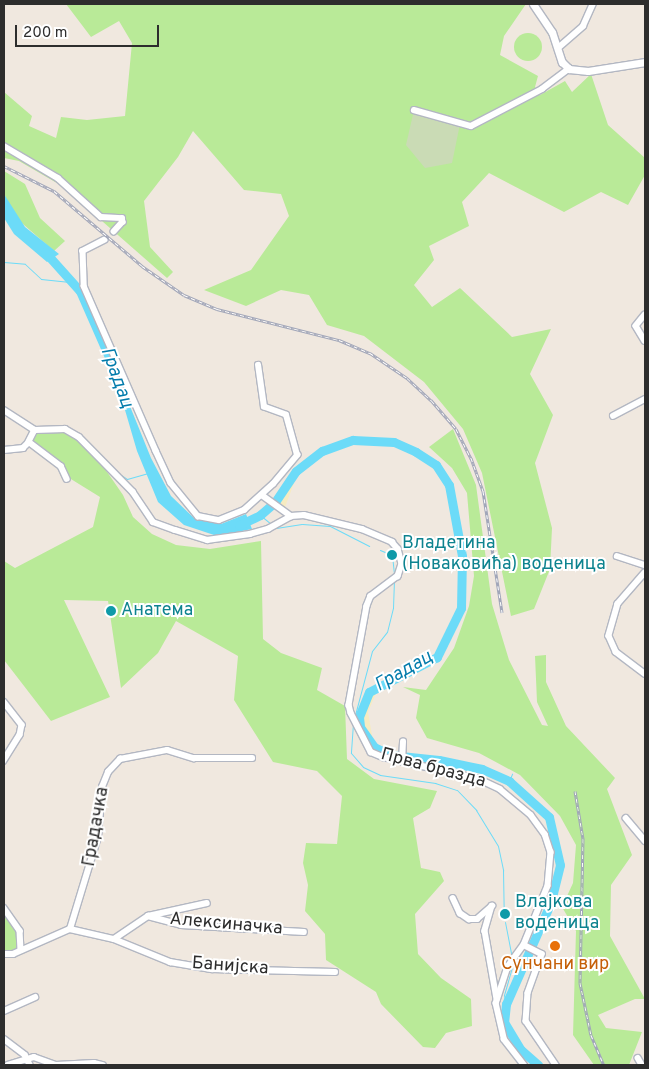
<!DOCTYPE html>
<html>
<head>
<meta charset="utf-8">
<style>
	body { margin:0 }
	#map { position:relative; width:649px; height:1069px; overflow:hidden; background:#f0e8df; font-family:Overpass,sans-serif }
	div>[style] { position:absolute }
	.green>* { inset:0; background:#b9ea98 }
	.round { border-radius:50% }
	.sand>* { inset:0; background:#f6ebc1 }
	.cemetery>* { inset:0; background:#cadbb5 }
	.water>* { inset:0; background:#6cdbf8 }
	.stream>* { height:1px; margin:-0.5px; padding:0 0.5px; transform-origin:0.5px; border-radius:0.5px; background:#6cdbf8 }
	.river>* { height:9px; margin:-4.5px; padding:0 4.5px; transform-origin:4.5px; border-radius:4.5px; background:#6cdbf8 }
	.roads { filter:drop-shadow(1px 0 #b3b7c2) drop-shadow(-1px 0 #b3b7c2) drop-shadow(0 1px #b3b7c2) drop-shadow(0 -1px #b3b7c2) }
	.minor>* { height:5.5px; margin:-2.75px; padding:0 2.75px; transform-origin:2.75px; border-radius:2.75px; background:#fff }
	.tertiary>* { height:7px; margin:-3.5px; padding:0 3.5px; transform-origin:3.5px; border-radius:3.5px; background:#fff }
	.rail>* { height:3px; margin-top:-1.5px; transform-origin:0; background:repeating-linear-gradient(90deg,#fff 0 4px,#a1a6b9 0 8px); box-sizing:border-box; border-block:1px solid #a1a6b9 }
	.dots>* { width:14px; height:14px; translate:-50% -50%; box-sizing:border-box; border:2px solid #fff; border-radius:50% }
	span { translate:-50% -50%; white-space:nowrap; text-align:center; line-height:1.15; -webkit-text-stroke:4px #fff; paint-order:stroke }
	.culture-label { font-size:18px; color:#0d838f }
	.left { translate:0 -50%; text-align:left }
	.street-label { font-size:18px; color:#2d2d2d }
	.food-label { font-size:18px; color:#c56008 }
	.water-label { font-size:19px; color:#037cac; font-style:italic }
	.frame { position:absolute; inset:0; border:5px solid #2d2d2d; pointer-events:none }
	.scale { position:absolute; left:15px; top:25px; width:144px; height:22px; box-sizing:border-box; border:2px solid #2d2d2d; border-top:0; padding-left:6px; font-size:15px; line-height:18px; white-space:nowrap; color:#2d2d2d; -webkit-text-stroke:4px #fff; paint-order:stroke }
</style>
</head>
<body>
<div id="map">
	<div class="green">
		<div style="clip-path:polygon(66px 4px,526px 4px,504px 36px,500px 55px,538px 76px,535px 87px,540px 95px,565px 81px,572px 92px,591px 74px,608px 125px,645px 158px,645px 175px,628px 205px,601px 192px,564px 212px,489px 173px,462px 202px,469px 226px,429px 246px,434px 260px,414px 285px,432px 307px,460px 288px,512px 337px,551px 329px,530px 374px,553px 415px,535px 463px,552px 528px,550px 569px,534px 609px,511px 616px,482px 473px,463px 429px,424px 382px,364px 336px,327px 325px,309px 295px,281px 290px,246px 306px,204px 290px,251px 270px,289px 216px,281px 194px,244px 190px,193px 131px,178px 157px,144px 201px,150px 247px,173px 272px,167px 278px,62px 186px,19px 161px,4px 158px,4px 92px,32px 116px,29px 126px,56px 138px,61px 117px,87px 120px,125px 116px,132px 43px,119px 21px,91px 37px)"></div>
		<div class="round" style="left:514px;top:33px;width:28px;height:28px"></div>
		<div style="clip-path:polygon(4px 171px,25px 184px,40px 218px,65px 241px,54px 251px,16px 218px,4px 194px)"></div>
		<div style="clip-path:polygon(63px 426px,94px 453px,123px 495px,133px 517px,152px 534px,176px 545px,210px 549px,261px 541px,263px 639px,281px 653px,322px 668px,317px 690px,345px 706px,347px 759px,374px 779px,437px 791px,430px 808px,413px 818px,421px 868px,440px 872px,444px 881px,415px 914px,418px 954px,441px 978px,471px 999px,472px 1026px,446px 1033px,435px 1048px,423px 1047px,381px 1004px,376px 992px,326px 960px,325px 934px,305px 911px,308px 885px,303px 863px,306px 843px,337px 844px,342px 796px,317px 771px,273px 762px,234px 700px,238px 656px,176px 621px,158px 653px,121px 688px,108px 601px,64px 600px,110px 697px,51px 721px,4px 660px,4px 561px,15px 568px,93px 527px,100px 497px,66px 476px,61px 466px,29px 442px,35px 430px)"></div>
		<div style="clip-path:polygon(453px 429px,476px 485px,492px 604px,509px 660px,542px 725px,548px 726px,537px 702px,535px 656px,546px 655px,546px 682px,566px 726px,615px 778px,607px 789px,632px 855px,611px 885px,610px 936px,645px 999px,635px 999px,598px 1015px,606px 1028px,642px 1032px,629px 1065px,594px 1065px,573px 1035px,576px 931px,562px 907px,573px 883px,576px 845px,560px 816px,520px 775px,479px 753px,427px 738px,416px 718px,420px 695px,403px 687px,426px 690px,454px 648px,469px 606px,474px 576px,467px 493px,452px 468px,429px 447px)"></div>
		<div style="clip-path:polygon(4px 908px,20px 931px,21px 950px,4px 954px)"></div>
	</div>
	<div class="sand">
		<div style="clip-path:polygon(289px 482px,294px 483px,284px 510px,275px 502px)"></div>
		<div style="clip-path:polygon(380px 684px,368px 712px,374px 747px,365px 737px,359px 717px,369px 692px)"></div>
	</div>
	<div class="cemetery">
		<div style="clip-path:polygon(414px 110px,460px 124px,452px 163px,425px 168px,406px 145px)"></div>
	</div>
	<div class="water">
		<div style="clip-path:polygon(4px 194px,25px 227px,59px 254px,47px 262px,14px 234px,4px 218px)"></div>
		<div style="clip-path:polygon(108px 352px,151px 458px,171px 496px,195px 519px,221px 524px,246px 514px,252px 529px,217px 536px,184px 525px,158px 502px,137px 451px)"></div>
	</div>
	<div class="stream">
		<div style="left:4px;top:262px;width:21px;rotate:5deg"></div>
		<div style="left:25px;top:264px;width:22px;rotate:43deg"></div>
		<div style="left:41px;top:279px;width:29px;rotate:6deg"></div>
		<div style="left:121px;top:475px;width:7px;rotate:34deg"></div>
		<div style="left:127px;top:479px;width:22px;rotate:-16deg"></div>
		<div style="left:260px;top:515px;width:14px;rotate:39deg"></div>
		<div style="left:276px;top:528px;width:26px;rotate:-9deg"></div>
		<div style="left:302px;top:524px;width:28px;rotate:4deg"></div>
		<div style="left:330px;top:526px;width:44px;rotate:27.1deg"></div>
		<div style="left:380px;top:550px;width:13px;rotate:23deg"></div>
		<div style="left:392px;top:555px;width:20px;rotate:84deg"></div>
		<div style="left:355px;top:715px;width:66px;rotate:-75.1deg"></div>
		<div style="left:372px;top:651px;width:24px;rotate:-52deg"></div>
		<div style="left:387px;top:632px;width:25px;rotate:-76deg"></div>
		<div style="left:393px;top:608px;width:26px;rotate:-88deg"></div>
		<div style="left:353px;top:723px;width:30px;rotate:94deg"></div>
		<div style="left:351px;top:753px;width:18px;rotate:49deg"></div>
		<div style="left:363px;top:767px;width:19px;rotate:25deg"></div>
		<div style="left:380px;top:775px;width:56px;rotate:8.3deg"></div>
		<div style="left:435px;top:783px;width:23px;rotate:18deg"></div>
		<div style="left:457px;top:790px;width:28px;rotate:46deg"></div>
		<div style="left:476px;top:810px;width:42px;rotate:58.6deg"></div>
		<div style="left:498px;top:846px;width:25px;rotate:78deg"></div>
		<div style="left:503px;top:870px;width:39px;rotate:89deg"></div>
		<div style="left:509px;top:781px;width:8px;rotate:-67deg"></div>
		<div style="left:505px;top:922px;width:37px;rotate:79deg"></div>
		<div style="left:506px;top:1004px;width:9px;rotate:-103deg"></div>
		<div style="left:504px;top:995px;width:29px;rotate:-74deg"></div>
	</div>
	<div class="river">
		<div style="left:45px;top:252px;width:52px;rotate:48.1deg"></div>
		<div style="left:80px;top:291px;width:80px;rotate:66.3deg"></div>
		<div style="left:239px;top:525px;width:23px;rotate:-25deg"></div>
		<div style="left:260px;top:515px;width:20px;rotate:-41deg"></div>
		<div style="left:275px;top:502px;width:37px;rotate:-56deg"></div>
		<div style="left:296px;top:471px;width:33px;rotate:-38deg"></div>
		<div style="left:322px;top:451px;width:33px;rotate:-20deg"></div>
		<div style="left:353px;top:440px;width:41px;rotate:2.8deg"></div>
		<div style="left:394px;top:442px;width:24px;rotate:24deg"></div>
		<div style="left:416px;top:452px;width:24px;rotate:33deg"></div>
		<div style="left:436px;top:465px;width:24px;rotate:57deg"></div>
		<div style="left:449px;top:485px;width:72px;rotate:79.6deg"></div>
		<div style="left:462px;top:556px;width:52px;rotate:91.1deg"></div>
		<div style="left:461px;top:608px;width:55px;rotate:116.1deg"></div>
		<div style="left:437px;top:657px;width:76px;rotate:152.8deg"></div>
		<div style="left:369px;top:692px;width:27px;rotate:112deg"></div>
		<div style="left:359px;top:717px;width:10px;rotate:84deg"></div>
		<div style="left:360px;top:727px;width:24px;rotate:55deg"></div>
		<div style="left:374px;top:747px;width:19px;rotate:25deg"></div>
		<div style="left:391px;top:755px;width:48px;rotate:5.9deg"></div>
		<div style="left:439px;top:760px;width:44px;rotate:11.8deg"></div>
		<div style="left:482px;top:769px;width:30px;rotate:24deg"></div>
		<div style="left:509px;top:781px;width:54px;rotate:42deg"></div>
		<div style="left:549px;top:817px;width:49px;rotate:77.1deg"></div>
		<div style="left:560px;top:865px;width:38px;rotate:104deg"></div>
		<div style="left:551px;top:902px;width:111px;rotate:113.8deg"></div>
		<div style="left:506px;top:1004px;width:18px;rotate:96deg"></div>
		<div style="left:504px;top:1022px;width:33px;rotate:59deg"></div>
		<div style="left:521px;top:1050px;width:23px;rotate:41deg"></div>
	</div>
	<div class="roads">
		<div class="minor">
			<div style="left:558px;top:48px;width:33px;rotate:-41deg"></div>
			<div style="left:583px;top:26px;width:24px;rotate:-66deg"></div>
			<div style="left:414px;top:110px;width:59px;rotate:15.7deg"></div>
			<div style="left:471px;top:126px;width:80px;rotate:-27.5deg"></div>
			<div style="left:542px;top:89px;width:34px;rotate:-37deg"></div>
			<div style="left:4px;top:146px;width:63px;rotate:30.7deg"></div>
			<div style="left:58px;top:178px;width:58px;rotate:42.2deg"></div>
			<div style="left:101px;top:217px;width:21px;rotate:3deg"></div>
			<div style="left:122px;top:218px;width:4px;rotate:76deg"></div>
			<div style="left:123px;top:222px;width:13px;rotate:132deg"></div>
			<div style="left:105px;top:240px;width:25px;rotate:153deg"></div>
			<div style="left:83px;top:251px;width:35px;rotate:88deg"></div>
			<div style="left:84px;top:286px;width:180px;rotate:66.4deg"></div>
			<div style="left:156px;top:451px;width:35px;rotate:65deg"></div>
			<div style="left:171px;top:483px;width:43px;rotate:50.7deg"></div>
			<div style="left:198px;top:516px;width:21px;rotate:11deg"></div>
			<div style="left:219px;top:520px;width:27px;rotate:-22deg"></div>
			<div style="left:244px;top:510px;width:39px;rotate:-42deg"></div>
			<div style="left:273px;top:484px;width:38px;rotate:-50deg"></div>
			<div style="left:297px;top:455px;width:41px;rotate:-105.4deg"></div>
			<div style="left:286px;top:415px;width:23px;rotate:-160deg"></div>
			<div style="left:264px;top:407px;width:42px;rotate:-98.1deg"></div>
			<div style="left:645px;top:315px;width:14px;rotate:129deg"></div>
			<div style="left:636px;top:326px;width:17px;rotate:59deg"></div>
			<div style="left:4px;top:410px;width:37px;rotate:33deg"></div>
			<div style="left:35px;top:430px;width:30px;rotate:-2deg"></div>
			<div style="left:65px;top:429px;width:16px;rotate:30deg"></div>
			<div style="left:79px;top:437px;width:77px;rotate:45.5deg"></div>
			<div style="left:133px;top:492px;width:36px;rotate:56deg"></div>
			<div style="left:153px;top:522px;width:23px;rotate:20deg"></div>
			<div style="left:175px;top:530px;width:34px;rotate:17deg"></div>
			<div style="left:207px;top:540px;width:43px;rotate:-7.9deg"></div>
			<div style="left:250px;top:534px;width:19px;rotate:-16deg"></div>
			<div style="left:268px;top:529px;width:26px;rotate:-29deg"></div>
			<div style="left:291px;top:516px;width:13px;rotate:-4deg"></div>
			<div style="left:304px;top:515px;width:60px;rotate:13.6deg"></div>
			<div style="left:362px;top:529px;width:33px;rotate:23deg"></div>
			<div style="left:392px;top:542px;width:9px;rotate:49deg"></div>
			<div style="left:398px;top:549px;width:16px;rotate:75deg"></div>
			<div style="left:402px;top:564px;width:13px;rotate:108deg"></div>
			<div style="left:398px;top:576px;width:34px;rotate:143deg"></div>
			<div style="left:371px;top:596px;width:11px;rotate:112deg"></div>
			<div style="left:367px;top:606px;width:101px;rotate:100.3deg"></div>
			<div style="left:349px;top:705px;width:8px;rotate:76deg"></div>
			<div style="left:351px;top:713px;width:44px;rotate:62.9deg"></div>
			<div style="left:371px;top:752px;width:13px;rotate:23deg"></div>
			<div style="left:383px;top:757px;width:98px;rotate:12.9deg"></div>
			<div style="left:479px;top:779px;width:23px;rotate:25deg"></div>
			<div style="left:500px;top:789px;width:40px;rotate:40deg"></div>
			<div style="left:531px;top:815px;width:24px;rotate:54deg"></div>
			<div style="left:545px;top:834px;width:19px;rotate:72deg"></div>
			<div style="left:551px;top:852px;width:34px;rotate:95deg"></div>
			<div style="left:548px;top:886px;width:64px;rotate:112.1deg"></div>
			<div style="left:524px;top:945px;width:27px;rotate:126deg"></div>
			<div style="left:508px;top:967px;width:38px;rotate:108deg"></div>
			<div style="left:496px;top:1003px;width:37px;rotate:77deg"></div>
			<div style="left:504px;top:1039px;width:33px;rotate:52deg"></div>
			<div style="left:613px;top:416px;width:36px;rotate:-28deg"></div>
			<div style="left:35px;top:430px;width:13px;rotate:117deg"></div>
			<div style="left:29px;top:442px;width:40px;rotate:37deg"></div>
			<div style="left:61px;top:466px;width:14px;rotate:65deg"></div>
			<div style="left:4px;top:450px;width:19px;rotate:-6deg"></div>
			<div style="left:23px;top:448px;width:8px;rotate:-45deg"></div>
			<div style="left:262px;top:495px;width:36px;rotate:36deg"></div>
			<div style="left:617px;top:556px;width:29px;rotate:18deg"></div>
			<div style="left:645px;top:573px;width:41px;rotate:131.1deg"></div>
			<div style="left:618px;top:604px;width:33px;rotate:106deg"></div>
			<div style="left:609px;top:636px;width:17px;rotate:66deg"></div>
			<div style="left:616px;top:652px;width:36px;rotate:37deg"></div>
			<div style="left:4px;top:702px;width:29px;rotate:52deg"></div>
			<div style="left:22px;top:725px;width:10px;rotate:101deg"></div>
			<div style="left:20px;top:735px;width:31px;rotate:122deg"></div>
			<div style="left:402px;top:761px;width:19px;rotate:-87deg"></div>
			<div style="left:626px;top:818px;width:30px;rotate:50deg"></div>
			<div style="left:453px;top:898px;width:17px;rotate:65deg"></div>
			<div style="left:460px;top:913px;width:11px;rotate:34deg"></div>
			<div style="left:469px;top:919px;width:8px"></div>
			<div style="left:477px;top:919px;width:20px;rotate:-41deg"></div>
			<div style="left:492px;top:906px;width:26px;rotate:106deg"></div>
			<div style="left:485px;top:931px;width:69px;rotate:80deg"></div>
			<div style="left:4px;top:908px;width:28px;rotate:55deg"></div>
			<div style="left:20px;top:931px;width:19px;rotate:87deg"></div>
			<div style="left:148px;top:916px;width:34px;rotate:15deg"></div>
			<div style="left:181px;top:925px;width:123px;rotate:3.3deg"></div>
			<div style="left:70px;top:929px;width:45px;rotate:12.8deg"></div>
			<div style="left:114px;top:939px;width:61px;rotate:22.3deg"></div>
			<div style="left:170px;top:962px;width:43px;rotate:9.5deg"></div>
			<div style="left:212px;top:969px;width:123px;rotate:1.4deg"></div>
			<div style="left:114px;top:939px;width:41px;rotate:-34.1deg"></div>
			<div style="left:148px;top:916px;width:60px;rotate:-12.4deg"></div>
			<div style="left:524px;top:945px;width:20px;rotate:27deg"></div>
			<div style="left:542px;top:954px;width:41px;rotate:109.7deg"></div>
			<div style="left:528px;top:993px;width:28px;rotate:94deg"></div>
			<div style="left:526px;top:1021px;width:53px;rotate:55.7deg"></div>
			<div style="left:4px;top:954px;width:9px"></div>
			<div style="left:13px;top:954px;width:62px;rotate:-23.7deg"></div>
			<div style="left:70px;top:929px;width:96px;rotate:-73.1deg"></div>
			<div style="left:98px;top:837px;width:50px;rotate:-85.4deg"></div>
			<div style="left:102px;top:787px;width:16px;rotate:-68deg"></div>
			<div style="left:108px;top:772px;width:18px;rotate:-47deg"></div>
			<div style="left:120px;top:759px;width:48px;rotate:-10.8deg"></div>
			<div style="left:167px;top:750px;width:28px;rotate:17deg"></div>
			<div style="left:194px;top:758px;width:58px"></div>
			<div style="left:4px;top:1011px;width:34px;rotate:-24deg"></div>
			<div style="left:4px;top:1039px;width:26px;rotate:37deg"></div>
			<div style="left:25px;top:1055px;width:11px;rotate:63deg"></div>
			<div style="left:638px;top:1058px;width:8px;rotate:60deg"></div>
			<div style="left:8px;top:1065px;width:27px;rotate:-17deg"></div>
			<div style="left:34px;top:1057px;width:23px;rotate:20deg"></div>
			<div style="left:56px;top:1065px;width:38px;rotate:-3deg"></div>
			<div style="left:94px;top:1063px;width:9px;rotate:13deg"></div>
		</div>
		<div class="tertiary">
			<div style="left:533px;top:4px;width:34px;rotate:56deg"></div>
			<div style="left:552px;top:32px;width:32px;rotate:72deg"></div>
			<div style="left:562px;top:62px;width:10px;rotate:45deg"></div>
			<div style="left:569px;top:69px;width:19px;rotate:6deg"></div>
			<div style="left:588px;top:71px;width:58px;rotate:-9deg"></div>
		</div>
	</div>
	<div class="rail">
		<div style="left:4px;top:166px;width:56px;rotate:26.6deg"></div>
		<div style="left:54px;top:191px;width:116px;rotate:40.4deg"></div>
		<div style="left:142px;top:266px;width:51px;rotate:34.6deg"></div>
		<div style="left:184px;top:295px;width:36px;rotate:23deg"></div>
		<div style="left:217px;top:309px;width:126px;rotate:14.3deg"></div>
		<div style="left:339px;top:340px;width:34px;rotate:23deg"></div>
		<div style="left:370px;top:353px;width:45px;rotate:34deg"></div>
		<div style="left:407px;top:378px;width:33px;rotate:43deg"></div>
		<div style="left:431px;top:400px;width:38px;rotate:49deg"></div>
		<div style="left:456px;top:429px;width:33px;rotate:63deg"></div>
		<div style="left:471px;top:458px;width:35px;rotate:70deg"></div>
		<div style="left:483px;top:491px;width:123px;rotate:81.1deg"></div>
		<div style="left:575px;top:791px;width:49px;rotate:80.5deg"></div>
		<div style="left:583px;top:839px;width:144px;rotate:91.2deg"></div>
		<div style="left:580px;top:983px;width:53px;rotate:78.1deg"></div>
		<div style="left:591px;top:1035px;width:33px;rotate:67deg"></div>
	</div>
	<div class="dots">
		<div style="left:392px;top:555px;background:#0f9aa8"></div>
		<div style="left:111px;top:611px;background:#0f9aa8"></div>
		<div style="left:505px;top:914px;background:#0f9aa8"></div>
		<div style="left:555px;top:946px;background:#e8710a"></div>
	</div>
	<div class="culture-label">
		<span class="left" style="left:402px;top:555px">Владетина<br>(Новаковића) воденица</span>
		<span class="left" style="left:121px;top:611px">Анатема</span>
		<span class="left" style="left:515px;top:914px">Влајкова<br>воденица</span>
	</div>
	<div class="street-label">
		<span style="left:433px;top:769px;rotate:15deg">Прва бразда</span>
		<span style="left:97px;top:827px;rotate:-80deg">Градачка</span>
		<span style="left:226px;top:925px;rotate:5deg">Алексиначка</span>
		<span style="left:230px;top:967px;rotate:4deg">Банијска</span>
	</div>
	<div class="food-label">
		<span style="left:555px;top:965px">Сунчани вир</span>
	</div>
	<div class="water-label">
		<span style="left:116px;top:378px;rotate:70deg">Градац</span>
		<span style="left:404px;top:672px;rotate:-30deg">Градац</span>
	</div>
	<div class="frame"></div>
	<div class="scale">200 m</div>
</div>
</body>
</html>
